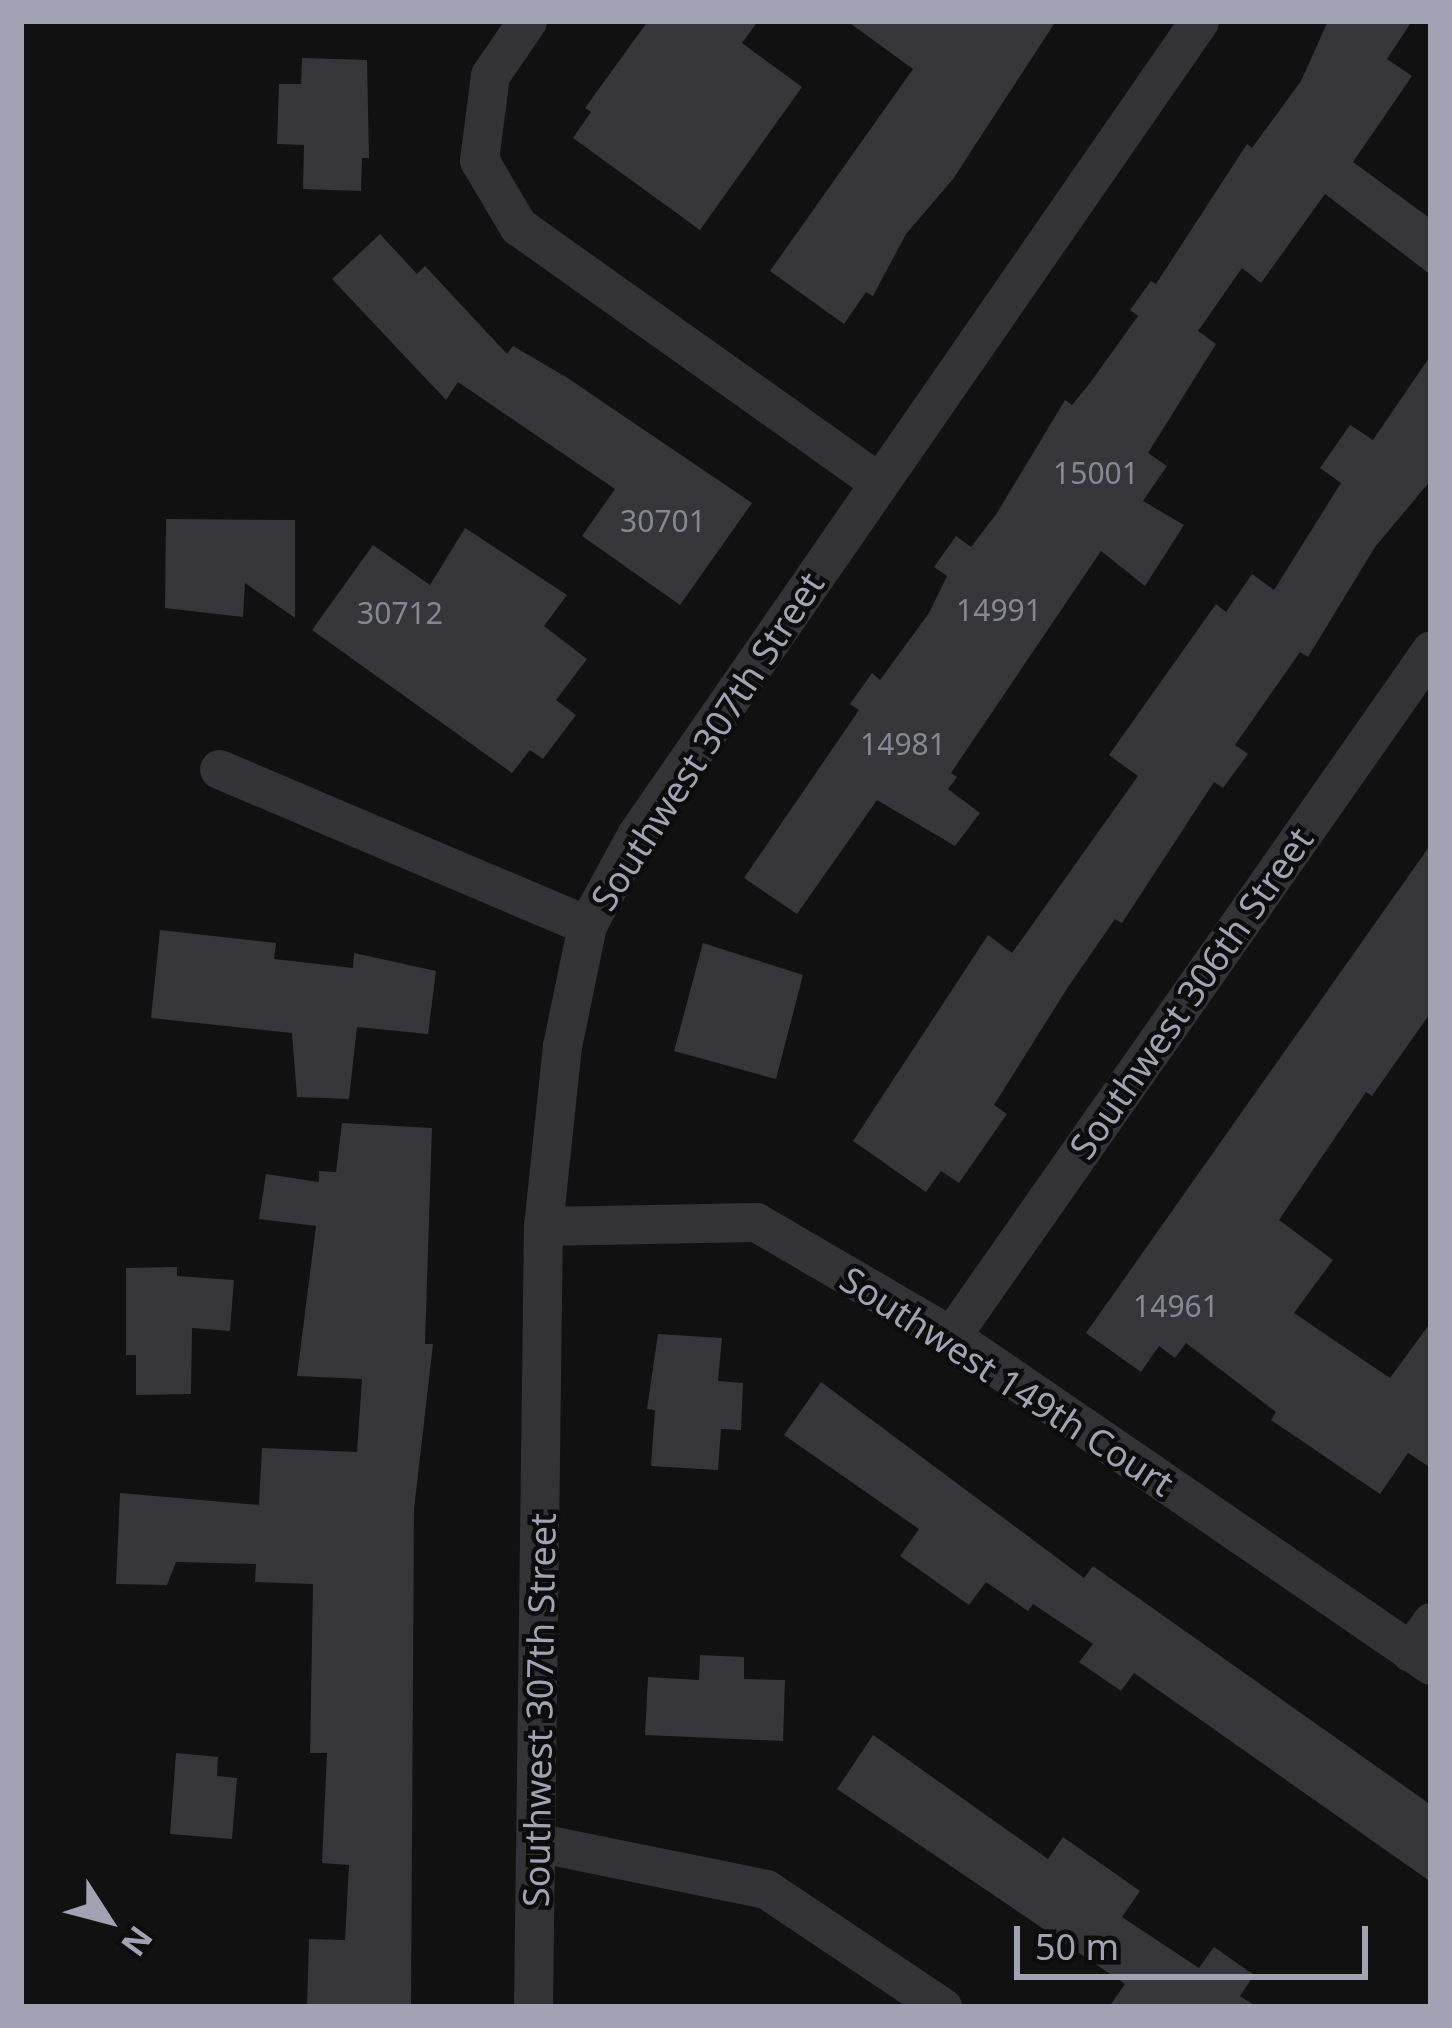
<!DOCTYPE html>
<html>
<head>
<meta charset="utf-8">
<style>
	body { margin:0 }
	#map { position:relative; width:1452px; height:2028px; overflow:hidden; background:#111112; font-family:"Noto Sans",sans-serif }
	div>[style] { position:absolute }
	.building>* { inset:0; background:#36363a }
	.street>* { height:39px; margin:-19.5px; padding:0 19.5px; transform-origin:19.5px; border-radius:19.5px; background:#323237 }
	span { translate:-50% -50%; white-space:nowrap; text-align:center; line-height:1.15; -webkit-text-stroke:9px #0c0c0d; paint-order:stroke }
	.number-label { font-size:30px; color:#868795 }
	.number-label span { -webkit-text-stroke-width:0 }
	.street-label { font-size:36px; color:#a1a2b3 }
	.frame { position:absolute; inset:0; border:24px solid #a1a2b3; pointer-events:none }
	.north { position:absolute; left:48px; top:1860px; width:120px; height:120px; -webkit-text-stroke:9px #0c0c0d; paint-order:stroke; rotate:126deg; font-size:33px; font-weight:700; line-height:48px; text-align:center; color:#a1a2b3 }
	.north::after { content:''; display:block; margin:auto; width:42px; height:54px; background:#a1a2b3; clip-path:polygon(50% 0,100% 100%,50% 72%,0 100%) }
	.scale { position:absolute; left:1014px; top:1926px; width:354px; height:54px; box-sizing:border-box; border:6px solid #a1a2b3; border-top:0; padding-left:15px; font-size:36px; line-height:42px; white-space:nowrap; color:#a1a2b3; -webkit-text-stroke:9px #0c0c0d; paint-order:stroke }
</style>
</head>
<body>
<div id="map">
	<div class="building">
		<div style="clip-path:polygon(648px 21px,758px 21px,742px 43px,802px 87px,700px 230px,573px 138px,591px 112px,585px 108px)"></div>
		<div style="clip-path:polygon(847px 21px,1056px 21px,953px 179px,906px 234px,873px 296px,866px 292px,844px 324px,770px 271px,913px 69px)"></div>
		<div style="clip-path:polygon(1328px 21px,1412px 21px,1387px 59px,1412px 76px,1353px 162px,1431px 219px,1431px 275px,1325px 194px,1261px 283px,1242px 268px,1198px 331px,1216px 344px,1148px 453px,1167px 466px,1143px 501px,1184px 525px,1145px 586px,1101px 551px,951px 773px,957px 777px,948px 789px,980px 813px,955px 846px,877px 800px,797px 914px,744px 878px,859px 710px,850px 704px,872px 673px,880px 680px,929px 613px,947px 576px,934px 567px,956px 536px,971px 547px,997px 513px,1065px 400px,1072px 405px,1090px 383px,1138px 316px,1130px 310px,1151px 281px,1156px 284px,1247px 144px,1252px 148px,1301px 81px)"></div>
		<div style="clip-path:polygon(302px 58px,367px 60px,369px 158px,362px 158px,361px 191px,303px 189px,304px 145px,277px 144px,279px 84px,301px 84px)"></div>
		<div style="clip-path:polygon(380px 234px,417px 274px,425px 266px,507px 354px,513px 346px,566px 377px,752px 503px,680px 605px,582px 536px,615px 489px,458px 382px,446px 400px,332px 279px)"></div>
		<div style="clip-path:polygon(1431px 355px,1431px 480px,1375px 547px,1308px 657px,1300px 652px,1235px 745px,1248px 754px,1223px 788px,1214px 782px,1122px 923px,1115px 919px,1068px 987px,994px 1105px,1007px 1114px,959px 1183px,941px 1171px,926px 1192px,853px 1141px,988px 935px,1012px 953px,1138px 776px,1109px 755px,1216px 604px,1226px 612px,1252px 574px,1274px 590px,1341px 483px,1320px 468px,1350px 425px,1373px 440px)"></div>
		<div style="clip-path:polygon(166px 519px,295px 520px,295px 618px,245px 583px,243px 617px,165px 608px)"></div>
		<div style="clip-path:polygon(465px 528px,567px 595px,544px 626px,587px 659px,556px 700px,576px 715px,543px 759px,530px 750px,512px 773px,312px 630px,373px 545px,430px 585px)"></div>
		<div style="clip-path:polygon(1431px 844px,1431px 1012px,1372px 1096px,1366px 1092px,1279px 1220px,1333px 1260px,1294px 1313px,1390px 1378px,1431px 1322px,1431px 1468px,1408px 1453px,1380px 1494px,1271px 1420px,1276px 1412px,1186px 1343px,1175px 1358px,1159px 1346px,1141px 1372px,1086px 1333px)"></div>
		<div style="clip-path:polygon(160px 930px,276px 943px,274px 959px,353px 968px,354px 953px,436px 971px,428px 1034px,357px 1027px,349px 1099px,297px 1097px,292px 1033px,151px 1018px)"></div>
		<div style="clip-path:polygon(703px 943px,803px 975px,776px 1079px,674px 1051px)"></div>
		<div style="clip-path:polygon(342px 1123px,432px 1128px,425px 1344px,433px 1344px,414px 1509px,411px 2007px,307px 2007px,309px 1939px,345px 1940px,349px 1865px,322px 1863px,327px 1753px,310px 1753px,313px 1584px,255px 1582px,256px 1564px,176px 1562px,167px 1585px,116px 1584px,120px 1493px,259px 1505px,262px 1448px,357px 1452px,362px 1379px,297px 1376px,316px 1226px,259px 1219px,266px 1174px,319px 1182px,319px 1171px,336px 1172px)"></div>
		<div style="clip-path:polygon(177px 1267px,177px 1276px,234px 1280px,230px 1331px,192px 1328px,191px 1394px,136px 1395px,136px 1355px,126px 1355px,126px 1268px)"></div>
		<div style="clip-path:polygon(658px 1334px,722px 1338px,718px 1381px,743px 1383px,741px 1430px,721px 1429px,718px 1470px,651px 1466px,655px 1410px,647px 1409px)"></div>
		<div style="clip-path:polygon(821px 1382px,1084px 1578px,1093px 1566px,1431px 1805px,1431px 1882px,1134px 1673px,1121px 1691px,1079px 1662px,1093px 1644px,1033px 1604px,1028px 1611px,986px 1582px,969px 1605px,900px 1556px,919px 1529px,784px 1435px)"></div>
		<div style="clip-path:polygon(700px 1655px,744px 1657px,744px 1679px,785px 1680px,783px 1741px,645px 1735px,648px 1677px,699px 1680px)"></div>
		<div style="clip-path:polygon(873px 1735px,1048px 1859px,1063px 1837px,1140px 1891px,1122px 1917px,1199px 1968px,1214px 1947px,1254px 1975px,1240px 1996px,1257px 2007px,1109px 2007px,1125px 1984px,837px 1789px)"></div>
		<div style="clip-path:polygon(176px 1753px,218px 1757px,217px 1776px,237px 1778px,232px 1839px,170px 1834px)"></div>
	</div>
	<div class="street">
		<div style="left:527px;top:21px;width:65px;rotate:124.4deg"></div>
		<div style="left:490px;top:75px;width:86px;rotate:97.4deg"></div>
		<div style="left:479px;top:160px;width:77px;rotate:59.4deg"></div>
		<div style="left:518px;top:226px;width:442px;rotate:35.4deg"></div>
		<div style="left:219px;top:769px;width:400px;rotate:23deg"></div>
		<div style="left:543px;top:1226px;width:213px;rotate:-1.1deg"></div>
		<div style="left:756px;top:1222px;width:226px;rotate:30.3deg"></div>
		<div style="left:951px;top:1336px;width:582px;rotate:34.43deg"></div>
		<div style="left:951px;top:1336px;width:837px;rotate:-55.02deg"></div>
		<div style="left:1410px;top:1652px;width:37px;rotate:-55deg"></div>
		<div style="left:540px;top:1843px;width:231px;rotate:11.5deg"></div>
		<div style="left:766px;top:1889px;width:212px;rotate:33.8deg"></div>
		<div style="left:533px;top:2007px;width:781px;rotate:-89.27deg"></div>
		<div style="left:543px;top:1226px;width:181px;rotate:-84deg"></div>
		<div style="left:562px;top:1046px;width:124px;rotate:-78.3deg"></div>
		<div style="left:587px;top:925px;width:102px;rotate:-61.4deg"></div>
		<div style="left:636px;top:835px;width:990px;rotate:-55.33deg"></div>
	</div>
	<div class="number-label">
		<span style="left:1096px;top:473px">15001</span>
		<span style="left:663px;top:521px">30701</span>
		<span style="left:999px;top:610px">14991</span>
		<span style="left:400px;top:613px">30712</span>
		<span style="left:903px;top:744px">14981</span>
		<span style="left:1176px;top:1306px">14961</span>
	</div>
	<div class="street-label">
		<span style="left:707px;top:741px;rotate:-57deg">Southwest 307th Street</span>
		<span style="left:1191px;top:993px;rotate:-55deg">Southwest 306th Street</span>
		<span style="left:1007px;top:1381px;rotate:33deg">Southwest 149th Court</span>
		<span style="left:539px;top:1710px;rotate:-89deg">Southwest 307th Street</span>
	</div>
	<div class="frame"></div>
	<div class="north">N</div>
	<div class="scale">50 m</div>
</div>
</body>
</html>
